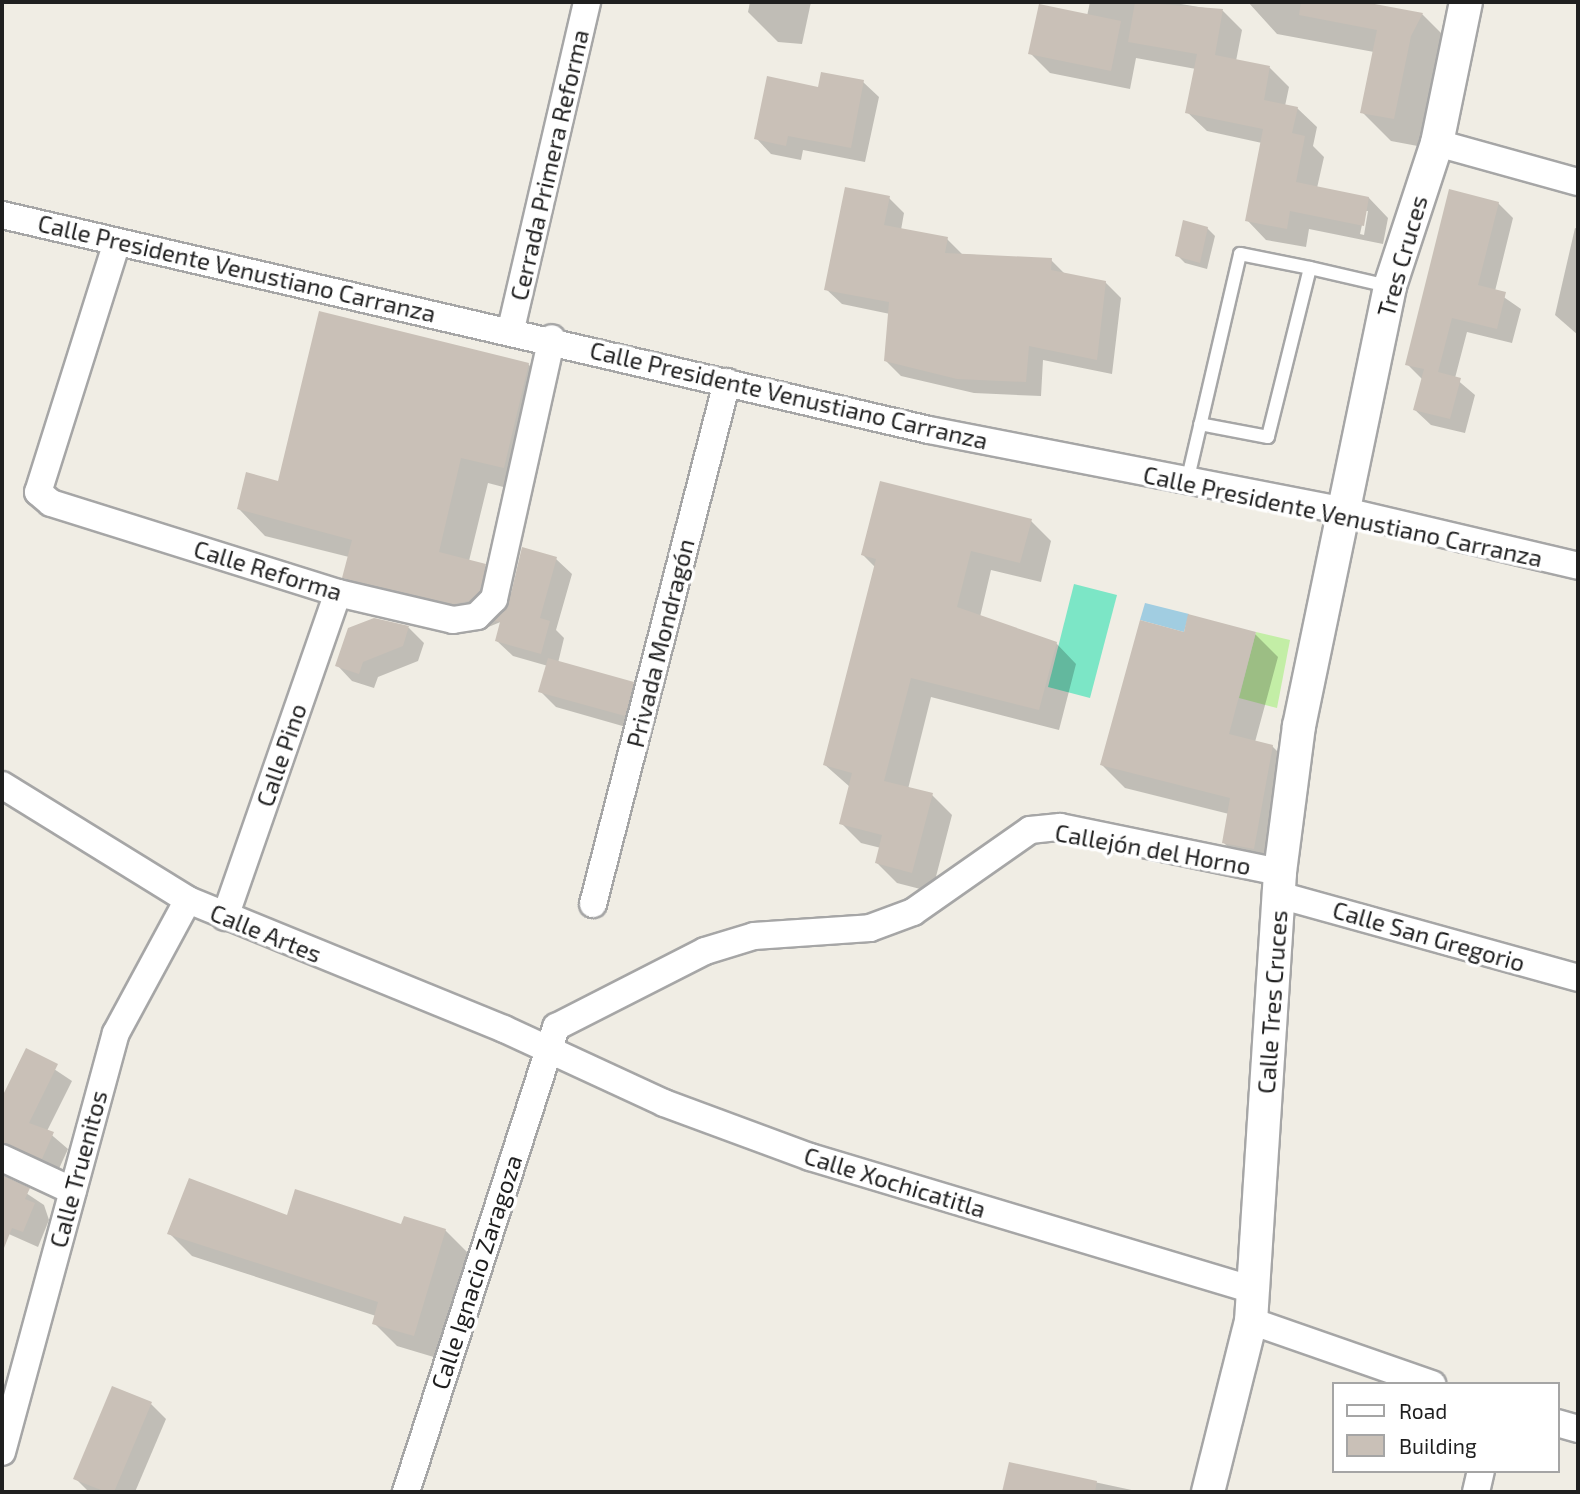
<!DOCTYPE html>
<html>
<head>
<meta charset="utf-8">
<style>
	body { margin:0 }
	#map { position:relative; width:1580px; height:1494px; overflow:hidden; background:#f0ede4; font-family:"Exo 2",sans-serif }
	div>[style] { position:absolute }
	.grass>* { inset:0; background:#c3eea6 }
	.pitch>* { inset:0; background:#7ce6c6 }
	.water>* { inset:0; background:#a1cde1 }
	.shadow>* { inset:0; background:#0003 }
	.building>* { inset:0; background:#c9c0b7 }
	.roads { filter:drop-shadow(2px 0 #a6a6a6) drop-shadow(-2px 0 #a6a6a6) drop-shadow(0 2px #a6a6a6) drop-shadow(0 -2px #a6a6a6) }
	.service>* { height:12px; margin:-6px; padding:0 6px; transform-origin:6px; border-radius:6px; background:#fff }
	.minor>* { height:26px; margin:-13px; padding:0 13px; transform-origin:13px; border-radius:13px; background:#fff }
	.tertiary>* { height:32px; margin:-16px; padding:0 16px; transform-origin:16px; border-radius:16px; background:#fff }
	span { translate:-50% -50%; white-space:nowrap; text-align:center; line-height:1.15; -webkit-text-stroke:7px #fff; paint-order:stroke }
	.street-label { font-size:24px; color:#1f1f1f }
	.frame { position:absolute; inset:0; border:4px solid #1f1f1f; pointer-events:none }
	.legend { position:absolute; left:1332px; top:1382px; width:228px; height:91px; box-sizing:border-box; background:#fff; border:2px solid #a5a5a5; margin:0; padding:9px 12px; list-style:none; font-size:21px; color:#1f1f1f }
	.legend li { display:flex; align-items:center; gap:14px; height:35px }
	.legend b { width:35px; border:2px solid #a5a5a5 }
</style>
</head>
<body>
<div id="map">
	<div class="grass">
		<div style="clip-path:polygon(1256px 632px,1290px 640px,1277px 708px,1239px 698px)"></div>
	</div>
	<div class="pitch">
		<div style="clip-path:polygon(1074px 584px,1117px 595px,1090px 698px,1048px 687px)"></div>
	</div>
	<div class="water">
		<div style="clip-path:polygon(1145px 603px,1189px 614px,1184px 632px,1140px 620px)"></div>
	</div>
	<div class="shadow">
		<div style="clip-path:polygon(750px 2px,811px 2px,802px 44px,778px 42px,748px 12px)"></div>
		<div style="clip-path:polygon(evenodd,1090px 2px,1169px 2px,1223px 11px,1242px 30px,1236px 61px,1270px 68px,1289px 87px,1285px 106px,1297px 108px,1317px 127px,1313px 146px,1324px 157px,1317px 188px,1369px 198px,1388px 218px,1383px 244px,1309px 229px,1306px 247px,1266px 240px,1247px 220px,1262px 143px,1207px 131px,1187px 112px,1196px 69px,1136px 58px,1130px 89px,1050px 73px,1030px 53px,1087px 16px,1090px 2px,1365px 211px,1368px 211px,1364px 235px,1360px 234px,1365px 211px)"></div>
		<div style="clip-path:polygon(1248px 2px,1354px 2px,1422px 14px,1451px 43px,1423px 147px,1391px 141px,1362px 112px,1374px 52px,1277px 34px)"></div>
		<div style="clip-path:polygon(863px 82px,879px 97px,865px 162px,803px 150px,801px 160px,771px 154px,756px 138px,819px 89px)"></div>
		<div style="clip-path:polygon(889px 198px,904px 213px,901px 230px,947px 239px,962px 254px,1051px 260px,1066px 275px,1105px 282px,1121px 298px,1112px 374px,1043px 360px,1041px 396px,974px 393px,901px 376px,886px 361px,890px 314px,842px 304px,826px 289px)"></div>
		<div style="clip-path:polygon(1498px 203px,1513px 218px,1495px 291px,1521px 309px,1512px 343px,1467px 332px,1455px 378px,1475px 395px,1465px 433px,1431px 425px,1415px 410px,1423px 380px,1407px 364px)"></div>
		<div style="clip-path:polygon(1207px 228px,1215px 236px,1207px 269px,1185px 263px,1177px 255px)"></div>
		<div style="clip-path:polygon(1575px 228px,1578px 229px,1578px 335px,1555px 315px)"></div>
		<div style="clip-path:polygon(528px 364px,555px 391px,530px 494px,488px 483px,469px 561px,485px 566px,513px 594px,556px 559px,572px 574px,556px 630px,564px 638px,558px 663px,633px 683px,648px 699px,640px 731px,556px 707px,540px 691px,548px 666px,513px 656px,497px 641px,503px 621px,481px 630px,370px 604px,344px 577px,349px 557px,265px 536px,239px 509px,279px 483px)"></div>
		<div style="clip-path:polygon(1031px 521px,1051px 541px,1041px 582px,991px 570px,980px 617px,1056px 643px,1076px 664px,1059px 730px,931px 697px,908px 789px,932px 795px,952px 815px,932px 892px,897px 883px,877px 863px,881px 848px,861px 843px,841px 823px,850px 787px,825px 765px,876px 568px,863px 555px)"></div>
		<div style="clip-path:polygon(374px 620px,409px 628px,424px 643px,418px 661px,378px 677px,374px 688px,352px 681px,337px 665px)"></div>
		<div style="clip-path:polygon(1185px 634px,1255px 634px,1278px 657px,1255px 742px,1272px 746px,1295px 769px,1277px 871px,1247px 866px,1224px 843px,1229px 814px,1125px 788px,1102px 765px)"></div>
		<div style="clip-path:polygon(27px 1051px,72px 1081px,47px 1131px,68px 1149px,57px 1173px,17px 1157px,2px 1173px,2px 1101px)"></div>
		<div style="clip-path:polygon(2px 1177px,44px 1205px,49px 1220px,38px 1247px,2px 1231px)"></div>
		<div style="clip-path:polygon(402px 1226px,445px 1230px,468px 1253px,437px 1358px,397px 1346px,374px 1323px,376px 1316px,192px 1256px,169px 1233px)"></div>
		<div style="clip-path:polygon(151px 1404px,166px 1419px,135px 1492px,89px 1492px,75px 1478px)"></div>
		<div style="clip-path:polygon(1010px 1464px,1141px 1492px,1004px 1492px)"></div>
	</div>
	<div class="building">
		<div style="clip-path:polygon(1135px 2px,1223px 9px,1215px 55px,1270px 66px,1264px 100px,1298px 107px,1292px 133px,1305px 136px,1296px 182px,1369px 197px,1364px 226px,1290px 211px,1287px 229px,1245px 221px,1263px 129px,1185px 113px,1197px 54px,1128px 42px)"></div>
		<div style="clip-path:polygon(1301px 2px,1364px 2px,1423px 13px,1411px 36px,1394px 119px,1360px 113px,1377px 30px,1299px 15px)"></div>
		<div style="clip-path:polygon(1039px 4px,1121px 21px,1111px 71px,1028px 54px)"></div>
		<div style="clip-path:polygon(821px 72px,864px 80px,851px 148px,788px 136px,786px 146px,754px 139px,767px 76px,818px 87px)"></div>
		<div style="clip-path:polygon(845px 187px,890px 196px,884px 225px,948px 237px,945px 253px,1052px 258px,1051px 270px,1106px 281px,1097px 360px,1029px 346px,1026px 382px,957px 379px,884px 361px,889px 302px,824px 290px)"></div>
		<div style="clip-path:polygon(1449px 189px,1499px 202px,1478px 285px,1506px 292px,1497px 329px,1452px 318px,1438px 372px,1461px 378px,1450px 419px,1413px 410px,1424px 369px,1405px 365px)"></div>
		<div style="clip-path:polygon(1183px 220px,1208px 227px,1200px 263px,1175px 256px)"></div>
		<div style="clip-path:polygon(319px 311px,529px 363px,504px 468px,461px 458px,439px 552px,486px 564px,480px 591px,469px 601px,454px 604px,342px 578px,352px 540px,237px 509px,246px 472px,278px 481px)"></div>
		<div style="clip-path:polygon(880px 481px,1032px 519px,1020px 563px,971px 551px,957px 607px,1057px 642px,1039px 710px,911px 678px,884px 781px,933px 793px,912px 873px,875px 863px,882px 835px,839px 824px,852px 773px,823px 765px,876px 559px,861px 555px)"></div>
		<div style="clip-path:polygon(522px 547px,557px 557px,540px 618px,550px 621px,541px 654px,495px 641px,500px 622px,495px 621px,509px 602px)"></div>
		<div style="clip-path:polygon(1188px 614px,1256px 632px,1229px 734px,1273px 745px,1254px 849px,1222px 843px,1230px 798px,1100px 765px,1140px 620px,1184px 632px)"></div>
		<div style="clip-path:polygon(374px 618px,409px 626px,403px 646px,363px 662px,359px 674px,335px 666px,348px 628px)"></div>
		<div style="clip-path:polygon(548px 658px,634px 682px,625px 716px,538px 692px)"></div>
		<div style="clip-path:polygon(26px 1048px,58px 1064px,29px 1123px,54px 1132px,42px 1159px,2px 1142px,2px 1097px)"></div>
		<div style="clip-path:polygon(2px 1175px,30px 1188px,25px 1199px,35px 1203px,23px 1232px,12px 1228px,2px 1253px)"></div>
		<div style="clip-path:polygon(189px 1178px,287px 1215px,295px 1189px,401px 1224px,404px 1216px,446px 1229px,414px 1336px,372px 1324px,378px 1302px,167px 1234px)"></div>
		<div style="clip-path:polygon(112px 1386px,152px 1402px,114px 1492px,106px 1492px,73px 1479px)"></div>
		<div style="clip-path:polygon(1009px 1462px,1097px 1481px,1095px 1492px,1002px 1492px)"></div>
	</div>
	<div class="roads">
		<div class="service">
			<div style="left:1310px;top:268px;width:80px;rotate:13deg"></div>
			<div style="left:1187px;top:482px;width:234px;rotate:-76.9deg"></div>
			<div style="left:1240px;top:254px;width:71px;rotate:11.3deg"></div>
			<div style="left:1310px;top:268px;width:174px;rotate:104deg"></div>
			<div style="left:1268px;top:437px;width:69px;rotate:-169.2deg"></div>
		</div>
		<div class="minor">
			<div style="left:1437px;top:143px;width:146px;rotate:15.5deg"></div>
			<div style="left:2px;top:215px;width:952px;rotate:13.06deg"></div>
			<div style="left:929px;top:430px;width:419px;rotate:11deg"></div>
			<div style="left:1340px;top:510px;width:244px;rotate:13.2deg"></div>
			<div style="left:117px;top:242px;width:262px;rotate:107.5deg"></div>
			<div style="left:38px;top:492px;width:17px;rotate:40deg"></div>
			<div style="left:51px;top:503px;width:301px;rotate:17.4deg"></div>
			<div style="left:338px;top:593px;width:118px;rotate:13.2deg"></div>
			<div style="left:453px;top:620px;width:24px;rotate:-9deg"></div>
			<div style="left:477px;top:616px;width:24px;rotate:-45deg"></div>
			<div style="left:494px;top:599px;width:267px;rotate:-77.5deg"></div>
			<div style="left:511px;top:329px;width:336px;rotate:-76.9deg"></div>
			<div style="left:2px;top:785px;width:219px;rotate:31.7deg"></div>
			<div style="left:188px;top:900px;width:341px;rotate:22.2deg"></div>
			<div style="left:504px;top:1029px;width:176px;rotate:24.8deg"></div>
			<div style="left:664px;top:1103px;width:156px;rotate:20.3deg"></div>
			<div style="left:810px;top:1157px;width:463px;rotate:16.7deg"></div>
			<div style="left:1279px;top:895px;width:310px;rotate:15.5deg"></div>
			<div style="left:593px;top:904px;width:539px;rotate:-75.6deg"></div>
			<div style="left:225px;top:917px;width:343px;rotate:-70.8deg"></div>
			<div style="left:2px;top:1158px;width:78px;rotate:24.9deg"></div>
			<div style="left:1251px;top:1321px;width:192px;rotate:19.2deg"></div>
			<div style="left:1557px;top:1423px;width:22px;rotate:16deg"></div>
			<div style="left:2px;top:1452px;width:434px;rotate:-74.8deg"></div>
			<div style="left:116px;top:1033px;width:151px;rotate:-61.6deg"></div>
			<div style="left:406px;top:1492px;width:489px;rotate:-72.1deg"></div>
			<div style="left:556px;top:1027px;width:167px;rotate:-27deg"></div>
			<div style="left:705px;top:951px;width:51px;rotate:-17deg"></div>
			<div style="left:754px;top:936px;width:116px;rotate:-3.9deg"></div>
			<div style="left:870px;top:928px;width:46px;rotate:-20.4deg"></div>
			<div style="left:913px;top:912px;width:143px;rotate:-35deg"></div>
			<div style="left:1030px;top:830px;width:30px;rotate:-6deg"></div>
			<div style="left:1060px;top:827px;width:225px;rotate:11.6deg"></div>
			<div style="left:1476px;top:1492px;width:22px;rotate:-77deg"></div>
		</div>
		<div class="tertiary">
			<div style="left:1208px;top:1492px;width:176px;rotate:-75.9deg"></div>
			<div style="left:1251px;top:1321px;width:450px;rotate:-86.3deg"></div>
			<div style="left:1280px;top:872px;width:147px;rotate:-82.6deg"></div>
			<div style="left:1299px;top:726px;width:449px;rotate:-78.3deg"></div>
			<div style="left:1390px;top:286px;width:151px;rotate:-71.8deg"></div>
			<div style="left:1437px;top:143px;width:144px;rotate:-78.4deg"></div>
		</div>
	</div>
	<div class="street-label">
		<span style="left:549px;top:165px;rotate:-77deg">Cerrada Primera Reforma</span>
		<span style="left:1402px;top:256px;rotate:-74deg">Tres Cruces</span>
		<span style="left:237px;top:268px;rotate:13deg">Calle Presidente Venustiano Carranza</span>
		<span style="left:789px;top:395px;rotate:13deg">Calle Presidente Venustiano Carranza</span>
		<span style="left:1343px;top:516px;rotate:12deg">Calle Presidente Venustiano Carranza</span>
		<span style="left:268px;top:570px;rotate:17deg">Calle Reforma</span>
		<span style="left:660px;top:643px;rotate:-76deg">Privada Mondragón</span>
		<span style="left:281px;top:755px;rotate:-71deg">Calle Pino</span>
		<span style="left:1153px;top:849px;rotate:10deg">Callejón del Horno</span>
		<span style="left:266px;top:933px;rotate:22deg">Calle Artes</span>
		<span style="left:1429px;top:936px;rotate:16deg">Calle San Gregorio</span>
		<span style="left:1272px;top:1002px;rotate:-86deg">Calle Tres Cruces</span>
		<span style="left:78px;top:1169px;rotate:-75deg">Calle Truenitos</span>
		<span style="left:895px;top:1182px;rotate:17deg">Calle Xochicatitla</span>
		<span style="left:476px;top:1272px;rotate:-72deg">Calle Ignacio Zaragoza</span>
	</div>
	<div class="frame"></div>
	<ul class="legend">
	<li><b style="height:9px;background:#fff"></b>Road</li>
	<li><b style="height:19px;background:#c9c0b7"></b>Building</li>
	</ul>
</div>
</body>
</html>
